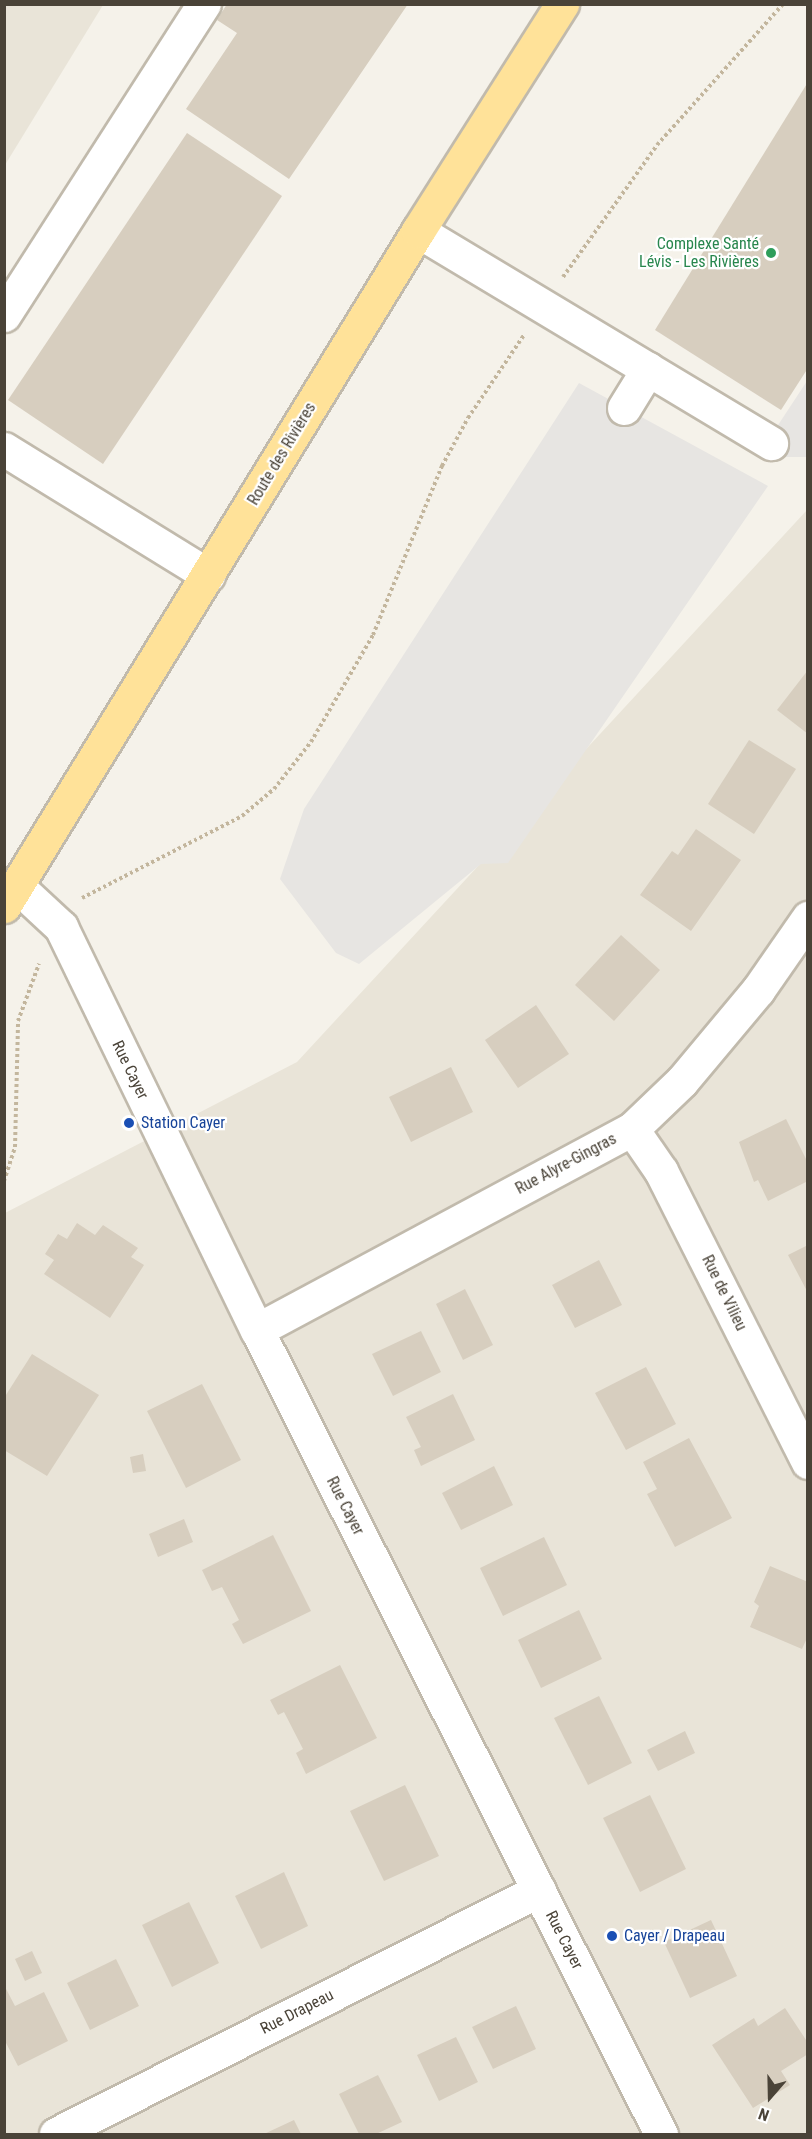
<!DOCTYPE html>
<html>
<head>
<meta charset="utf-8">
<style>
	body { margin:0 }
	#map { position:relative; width:812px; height:2139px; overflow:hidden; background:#f5f2ea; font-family:"Roboto Condensed",sans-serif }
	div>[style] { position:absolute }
	.residential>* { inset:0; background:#e9e4d8 }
	.parking>* { inset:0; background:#e7e5e2 }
	.building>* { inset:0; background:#d7cebf }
	.path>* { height:4px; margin-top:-2px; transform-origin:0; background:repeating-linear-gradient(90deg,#c3b69d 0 3px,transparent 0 6px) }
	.roads { filter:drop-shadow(2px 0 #c1baac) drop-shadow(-2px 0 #c1baac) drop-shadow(0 2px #c1baac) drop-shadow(0 -2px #c1baac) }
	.minor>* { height:33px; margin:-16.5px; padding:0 16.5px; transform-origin:16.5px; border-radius:16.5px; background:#fff }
	.major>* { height:33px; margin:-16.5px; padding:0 16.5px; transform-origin:16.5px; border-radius:16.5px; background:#ffe299 }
	.dots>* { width:16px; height:16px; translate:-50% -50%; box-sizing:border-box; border:3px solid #fff; border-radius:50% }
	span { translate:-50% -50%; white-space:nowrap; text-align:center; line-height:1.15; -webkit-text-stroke:4.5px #fff; paint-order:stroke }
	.leisure-label { font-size:16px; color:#27864d }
	.right { translate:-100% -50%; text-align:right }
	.street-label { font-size:16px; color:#4a4338 }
	.transit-label { font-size:16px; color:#164399 }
	.left { translate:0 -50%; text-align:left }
	.frame { position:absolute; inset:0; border:6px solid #4a4338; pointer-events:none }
	.north { position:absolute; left:740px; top:2067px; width:60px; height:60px; -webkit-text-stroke:4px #fff; paint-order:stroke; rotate:200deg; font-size:16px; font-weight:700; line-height:24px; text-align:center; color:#4a4338 }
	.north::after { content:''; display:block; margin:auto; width:21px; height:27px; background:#4a4338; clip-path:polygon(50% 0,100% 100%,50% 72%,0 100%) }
</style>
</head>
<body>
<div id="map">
	<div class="residential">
		<div style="clip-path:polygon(5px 4px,103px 5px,5px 165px,4px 5px)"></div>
		<div style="clip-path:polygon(807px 510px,807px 2134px,5px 2134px,5px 1213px,297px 1062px)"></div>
	</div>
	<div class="parking">
		<div style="clip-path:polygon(807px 381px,807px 457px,757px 457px)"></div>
		<div style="clip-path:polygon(579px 383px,768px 486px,508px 863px,481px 864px,359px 964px,336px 953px,280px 879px,304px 809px)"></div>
	</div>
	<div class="building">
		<div style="clip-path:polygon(227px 4px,408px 4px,289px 179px,186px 109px,237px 33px,217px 20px)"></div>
		<div style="clip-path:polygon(808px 82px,808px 368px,781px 410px,655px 330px)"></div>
		<div style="clip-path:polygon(187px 133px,282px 196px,103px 464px,8px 400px)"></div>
		<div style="clip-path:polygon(808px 670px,808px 734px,777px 710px)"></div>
		<div style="clip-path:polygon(749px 740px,796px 769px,754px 834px,708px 804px)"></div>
		<div style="clip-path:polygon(696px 829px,741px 860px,691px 931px,640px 895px,672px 851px,678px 855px)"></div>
		<div style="clip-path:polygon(621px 935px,660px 970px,614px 1021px,575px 985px)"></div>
		<div style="clip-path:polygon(536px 1005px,569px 1054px,518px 1088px,485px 1040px)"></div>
		<div style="clip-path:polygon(451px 1067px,473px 1112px,411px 1142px,389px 1097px)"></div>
		<div style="clip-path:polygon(786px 1119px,808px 1163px,808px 1181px,768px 1201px,758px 1180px,754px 1182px,739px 1142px)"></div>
		<div style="clip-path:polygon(77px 1223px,95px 1235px,103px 1225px,138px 1248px,131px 1257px,144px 1265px,110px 1318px,44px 1274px,54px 1260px,45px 1254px,58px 1234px,67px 1239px)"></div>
		<div style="clip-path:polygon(808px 1245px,808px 1293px,788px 1255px)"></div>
		<div style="clip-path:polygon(599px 1260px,622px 1305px,575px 1328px,552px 1285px)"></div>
		<div style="clip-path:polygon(465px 1289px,493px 1345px,463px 1360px,436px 1304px)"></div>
		<div style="clip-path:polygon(421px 1331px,441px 1372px,393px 1396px,372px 1354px)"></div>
		<div style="clip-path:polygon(32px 1354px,99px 1395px,47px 1476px,4px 1450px,4px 1398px)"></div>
		<div style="clip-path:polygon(646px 1367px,676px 1424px,626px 1450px,595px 1393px)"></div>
		<div style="clip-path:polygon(202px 1384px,241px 1460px,186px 1488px,147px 1411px)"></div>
		<div style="clip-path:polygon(453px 1394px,475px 1440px,421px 1466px,414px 1450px,421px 1447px,406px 1417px)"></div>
		<div style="clip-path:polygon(689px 1438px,732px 1518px,675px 1547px,647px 1494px,657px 1489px,643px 1462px)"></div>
		<div style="clip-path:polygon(143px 1454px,146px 1471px,133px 1473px,130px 1457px)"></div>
		<div style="clip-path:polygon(494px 1466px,513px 1505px,461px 1530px,442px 1493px)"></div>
		<div style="clip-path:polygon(184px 1519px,193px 1542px,158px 1557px,149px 1534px)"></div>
		<div style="clip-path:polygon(273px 1535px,311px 1611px,243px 1644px,232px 1624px,239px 1620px,222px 1587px,212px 1591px,202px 1570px)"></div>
		<div style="clip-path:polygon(544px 1537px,567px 1585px,503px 1616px,480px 1568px)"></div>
		<div style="clip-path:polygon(770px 1566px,808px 1582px,808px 1636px,802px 1649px,750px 1627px,759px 1606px,754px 1602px)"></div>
		<div style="clip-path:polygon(579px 1610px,602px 1659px,541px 1688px,518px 1640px)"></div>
		<div style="clip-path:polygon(340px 1665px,377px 1738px,306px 1774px,296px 1753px,303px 1749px,284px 1712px,278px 1715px,270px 1700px)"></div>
		<div style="clip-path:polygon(599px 1696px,632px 1763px,588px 1785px,554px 1718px)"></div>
		<div style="clip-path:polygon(685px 1731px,695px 1753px,658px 1771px,647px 1750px)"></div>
		<div style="clip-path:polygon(405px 1785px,439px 1856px,384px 1881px,350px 1811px)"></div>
		<div style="clip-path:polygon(650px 1795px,686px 1869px,640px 1892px,603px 1818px)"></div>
		<div style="clip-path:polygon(284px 1872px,308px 1926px,261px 1949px,235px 1896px)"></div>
		<div style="clip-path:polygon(189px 1902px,219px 1963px,172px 1987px,142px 1925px)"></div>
		<div style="clip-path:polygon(711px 1920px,737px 1976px,690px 1998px,664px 1942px)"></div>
		<div style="clip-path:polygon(32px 1951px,42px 1973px,25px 1981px,15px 1959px)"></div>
		<div style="clip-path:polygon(116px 1959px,139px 2006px,90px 2030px,67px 1983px)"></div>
		<div style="clip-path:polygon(4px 1985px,15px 2006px,44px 1992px,68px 2041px,18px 2066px,4px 2039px)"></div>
		<div style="clip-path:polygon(516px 2006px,536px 2049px,493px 2069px,472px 2027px)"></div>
		<div style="clip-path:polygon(785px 2008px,808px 2043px,808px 2054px,781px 2071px,790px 2085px,753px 2108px,712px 2045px,754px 2018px,758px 2026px)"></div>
		<div style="clip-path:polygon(456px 2037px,478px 2082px,439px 2101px,417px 2055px)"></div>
		<div style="clip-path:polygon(378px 2075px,402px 2122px,376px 2134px,359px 2134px,339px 2094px)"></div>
		<div style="clip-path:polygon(294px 2120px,301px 2134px,264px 2134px)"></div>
	</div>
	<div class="path">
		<div style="left:563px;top:277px;width:162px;rotate:-54.5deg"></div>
		<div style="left:657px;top:145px;width:189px;rotate:-48.2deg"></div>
		<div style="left:82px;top:898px;width:180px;rotate:-27.1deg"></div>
		<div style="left:242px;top:816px;width:42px;rotate:-40.2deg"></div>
		<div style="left:274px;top:789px;width:60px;rotate:-51.8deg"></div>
		<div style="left:311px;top:742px;width:124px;rotate:-59.9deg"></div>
		<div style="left:373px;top:635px;width:183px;rotate:-67.8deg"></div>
		<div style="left:442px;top:466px;width:55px;rotate:-61.6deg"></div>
		<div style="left:468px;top:418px;width:100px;rotate:-56deg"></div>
		<div style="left:4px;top:1181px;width:36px;rotate:-72deg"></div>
		<div style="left:15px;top:1147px;width:126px;rotate:-88.6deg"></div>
		<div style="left:18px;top:1021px;width:61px;rotate:-69.8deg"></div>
	</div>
	<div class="roads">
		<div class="minor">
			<div style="left:418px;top:231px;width:412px;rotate:31deg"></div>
			<div style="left:4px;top:315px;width:370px;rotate:-57.3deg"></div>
			<div style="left:624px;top:408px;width:46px;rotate:-58.4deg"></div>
			<div style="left:4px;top:449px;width:240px;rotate:31.7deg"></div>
			<div style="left:18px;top:887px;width:59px;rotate:42.9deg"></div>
			<div style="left:61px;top:927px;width:448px;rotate:64.1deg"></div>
			<div style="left:257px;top:1330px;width:900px;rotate:63.32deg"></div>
			<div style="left:632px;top:1129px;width:51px;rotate:55.4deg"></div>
			<div style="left:661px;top:1171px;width:326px;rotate:63.2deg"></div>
			<div style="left:257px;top:1330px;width:425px;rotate:-28.2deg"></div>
			<div style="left:632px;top:1129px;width:69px;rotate:-43.8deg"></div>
			<div style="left:682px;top:1081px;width:119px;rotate:-50.1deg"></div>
			<div style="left:758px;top:990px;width:88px;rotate:-55.2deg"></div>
			<div style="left:56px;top:2134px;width:541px;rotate:-26.8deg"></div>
		</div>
		<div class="major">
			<div style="left:4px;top:906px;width:792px;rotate:-58.48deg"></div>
			<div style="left:418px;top:231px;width:269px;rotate:-57.6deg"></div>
		</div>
	</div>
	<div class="dots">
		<div style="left:771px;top:253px;background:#2e9e5b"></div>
		<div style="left:129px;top:1123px;background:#1a4fb4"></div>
		<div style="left:612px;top:1936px;background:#1a4fb4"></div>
	</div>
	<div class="leisure-label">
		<span class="right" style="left:759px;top:253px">Complexe Santé<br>Lévis - Les Rivières</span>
	</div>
	<div class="street-label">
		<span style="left:282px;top:454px;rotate:-59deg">Route des Rivières</span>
		<span style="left:130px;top:1070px;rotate:64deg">Rue Cayer</span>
		<span style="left:566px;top:1164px;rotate:-28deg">Rue Alyre-Gingras</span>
		<span style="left:724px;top:1293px;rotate:64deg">Rue de Vilieu</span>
		<span style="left:345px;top:1506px;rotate:63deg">Rue Cayer</span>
		<span style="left:564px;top:1940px;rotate:63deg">Rue Cayer</span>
		<span style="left:297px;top:2012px;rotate:-27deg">Rue Drapeau</span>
	</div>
	<div class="transit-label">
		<span class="left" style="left:141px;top:1123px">Station Cayer</span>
		<span class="left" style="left:624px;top:1936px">Cayer / Drapeau</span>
	</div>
	<div class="frame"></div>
	<div class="north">N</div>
</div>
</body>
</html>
